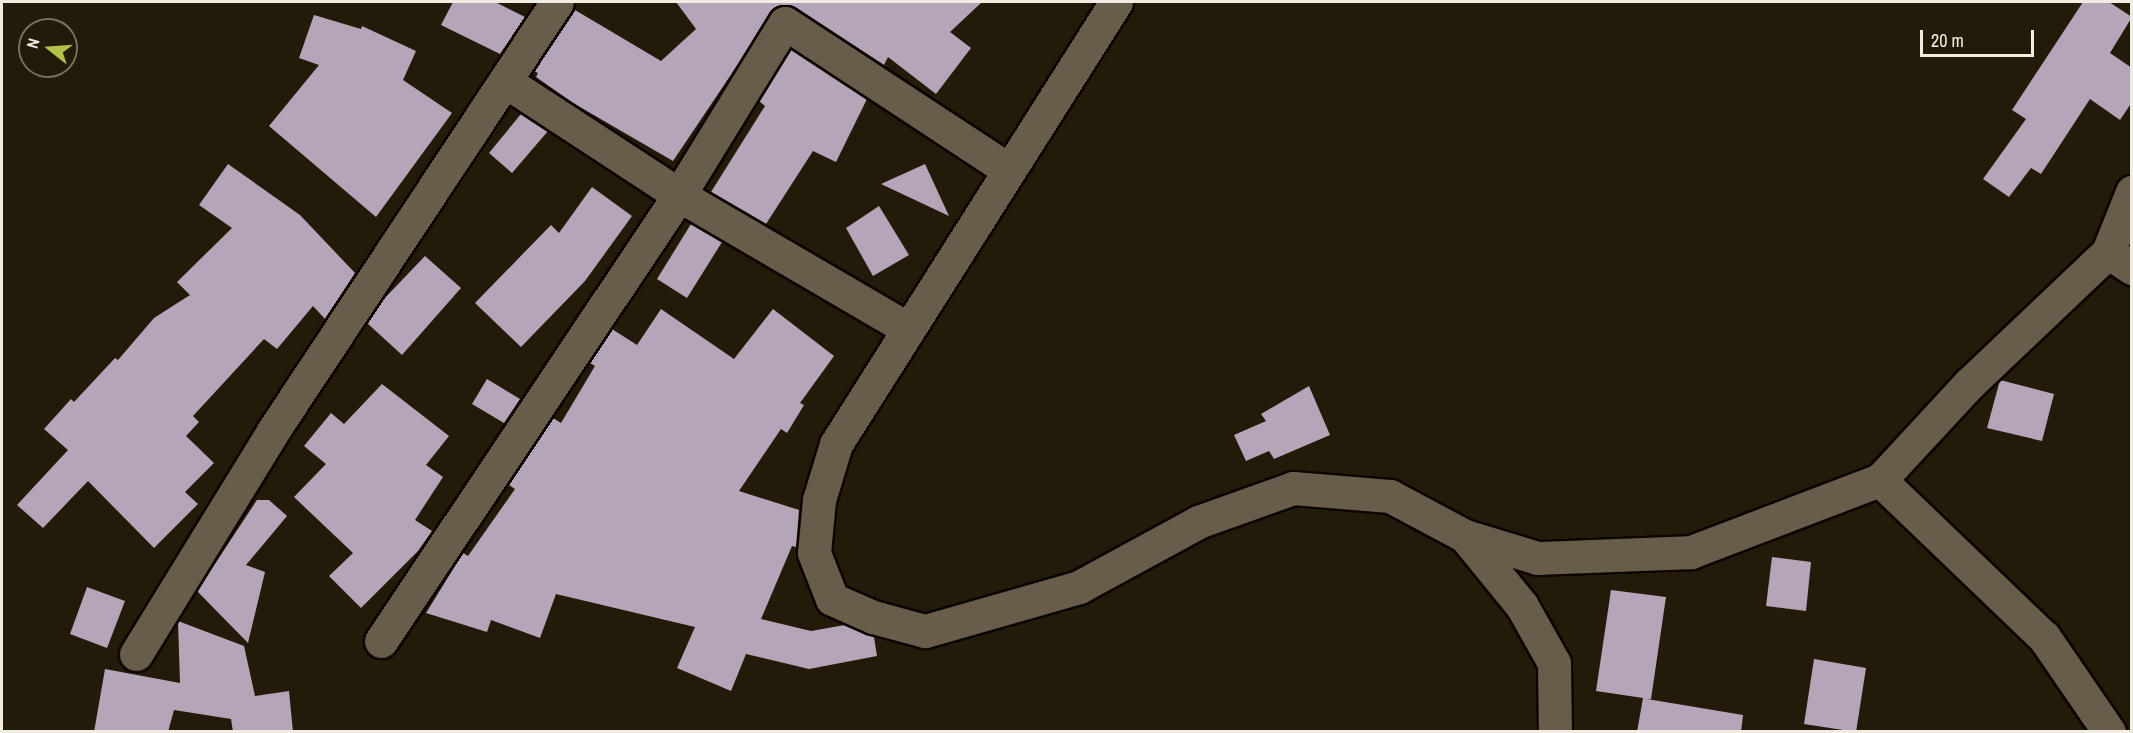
<!DOCTYPE html>
<html>
<head>
<meta charset="utf-8">
<style>
	body { margin:0 }
	#map { position:relative; width:2133px; height:733px; overflow:hidden; background:#231b0a; font-family:"Archivo Narrow",sans-serif }
	div>[style] { position:absolute }
	.building>* { inset:0; background:#b4a5b8 }
	.roads { filter:drop-shadow(2px 0 #0c0500) drop-shadow(-2px 0 #0c0500) drop-shadow(0 2px #0c0500) drop-shadow(0 -2px #0c0500) }
	.street>* { height:33px; margin:-16.5px; padding:0 16.5px; transform-origin:16.5px; border-radius:16.5px; background:#685d4b }
	span { translate:-50% -50%; white-space:nowrap; text-align:center; line-height:1.15; -webkit-text-stroke:6px #231b0a; paint-order:stroke }
	.frame { position:absolute; inset:0; border:3px solid #f2ede2; pointer-events:none }
	.north { position:absolute; left:18px; top:18px; width:60px; height:60px; box-sizing:border-box; background:#231b0a; border:2px solid #766f60; border-radius:50%; rotate:287deg; font-size:16px; font-weight:700; line-height:24px; text-align:center; color:#f2ede2 }
	.north::after { content:''; display:block; margin:auto; width:21px; height:27px; background:#b2c34c; clip-path:polygon(50% 0,100% 100%,50% 72%,0 100%) }
	.scale { position:absolute; left:1920px; top:30px; width:114px; height:27px; box-sizing:border-box; border:3px solid #f2ede2; border-top:0; padding-left:8px; font-size:18px; line-height:21px; white-space:nowrap; color:#f2ede2; -webkit-text-stroke:4px #231b0a; paint-order:stroke }
</style>
</head>
<body>
<div id="map">
	<div class="building">
		<div style="clip-path:polygon(453px 2px,495px 2px,525px 17px,500px 54px,441px 25px)"></div>
		<div style="clip-path:polygon(676px 2px,982px 2px,950px 32px,971px 48px,936px 94px,888px 57px,884px 65px,795px 7px,777px 6px,673px 161px,573px 103px,536px 77px,538px 73px,534px 71px,575px 10px,661px 61px,696px 29px)"></div>
		<div style="clip-path:polygon(2083px 2px,2109px 2px,2132px 17px,2110px 53px,2132px 68px,2132px 102px,2120px 120px,2090px 99px,2041px 174px,2031px 168px,2009px 197px,1983px 179px,2026px 119px,2012px 110px)"></div>
		<div style="clip-path:polygon(314px 15px,361px 29px,362px 26px,416px 51px,403px 80px,452px 113px,376px 217px,269px 126px,319px 65px,299px 58px)"></div>
		<div style="clip-path:polygon(791px 49px,867px 99px,836px 162px,813px 151px,766px 224px,711px 192px,765px 106px,759px 101px)"></div>
		<div style="clip-path:polygon(521px 114px,548px 131px,512px 173px,489px 153px)"></div>
		<div style="clip-path:polygon(228px 164px,300px 215px,355px 273px,325px 319px,313px 306px,277px 349px,264px 339px,193px 416px,199px 422px,186px 436px,214px 463px,185px 492px,198px 504px,154px 548px,88px 481px,43px 528px,17px 505px,68px 450px,44px 429px,71px 399px,74px 402px,115px 358px,118px 360px,154px 318px,190px 295px,177px 282px,232px 228px,199px 205px)"></div>
		<div style="clip-path:polygon(925px 164px,949px 216px,881px 184px)"></div>
		<div style="clip-path:polygon(592px 187px,632px 216px,585px 281px,521px 347px,475px 303px,551px 225px,559px 233px)"></div>
		<div style="clip-path:polygon(879px 206px,909px 255px,873px 276px,846px 228px)"></div>
		<div style="clip-path:polygon(691px 224px,722px 242px,687px 298px,657px 279px)"></div>
		<div style="clip-path:polygon(425px 256px,461px 288px,402px 355px,367px 323px,382px 301px)"></div>
		<div style="clip-path:polygon(661px 309px,734px 359px,773px 309px,834px 356px,800px 403px,804px 405px,787px 433px,781px 429px,739px 491px,799px 510px,796px 547px,792px 546px,761px 619px,811px 631px,845px 625px,874px 637px,877px 656px,809px 669px,746px 654px,731px 691px,677px 668px,695px 627px,556px 594px,540px 638px,491px 620px,487px 632px,426px 613px,463px 553px,468px 556px,515px 489px,509px 485px,553px 418px,561px 423px,595px 366px,590px 363px,612px 329px,637px 345px)"></div>
		<div style="clip-path:polygon(487px 379px,520px 399px,504px 423px,472px 404px)"></div>
		<div style="clip-path:polygon(2000px 380px,2054px 394px,2042px 441px,1987px 428px)"></div>
		<div style="clip-path:polygon(382px 384px,449px 436px,426px 465px,443px 477px,415px 520px,432px 531px,418px 551px,361px 608px,329px 576px,353px 553px,294px 497px,326px 464px,304px 446px,331px 413px,344px 424px)"></div>
		<div style="clip-path:polygon(1309px 386px,1330px 435px,1274px 459px,1269px 451px,1246px 461px,1234px 435px,1266px 421px,1261px 414px)"></div>
		<div style="clip-path:polygon(257px 500px,269px 500px,287px 516px,246px 565px,265px 572px,248px 643px,197px 591px)"></div>
		<div style="clip-path:polygon(1772px 557px,1811px 562px,1806px 611px,1766px 606px)"></div>
		<div style="clip-path:polygon(87px 587px,125px 601px,107px 648px,70px 634px)"></div>
		<div style="clip-path:polygon(1611px 590px,1666px 597px,1651px 699px,1647px 699px,1743px 715px,1741px 732px,1637px 732px,1643px 698px,1596px 691px)"></div>
		<div style="clip-path:polygon(178px 621px,244px 646px,255px 696px,289px 691px,293px 732px,233px 732px,231px 719px,174px 710px,168px 732px,94px 732px,105px 669px,180px 683px)"></div>
		<div style="clip-path:polygon(1814px 659px,1866px 668px,1856px 732px,1804px 724px)"></div>
	</div>
	<div class="roads">
		<div class="street">
			<div style="left:1116px;top:2px;width:523px;rotate:122.35deg"></div>
			<div style="left:836px;top:444px;width:59px;rotate:106.9deg"></div>
			<div style="left:819px;top:500px;width:53px;rotate:95.4deg"></div>
			<div style="left:814px;top:553px;width:49px;rotate:68.6deg"></div>
			<div style="left:832px;top:599px;width:45px;rotate:23.7deg"></div>
			<div style="left:873px;top:617px;width:54px;rotate:15.1deg"></div>
			<div style="left:925px;top:631px;width:160px;rotate:-15.9deg"></div>
			<div style="left:1079px;top:587px;width:136px;rotate:-28.6deg"></div>
			<div style="left:1198px;top:522px;width:101px;rotate:-19.7deg"></div>
			<div style="left:1293px;top:488px;width:97px;rotate:4.7deg"></div>
			<div style="left:1390px;top:496px;width:85px;rotate:28.1deg"></div>
			<div style="left:1465px;top:536px;width:90px;rotate:50.8deg"></div>
			<div style="left:1522px;top:606px;width:65px;rotate:60.7deg"></div>
			<div style="left:1554px;top:663px;width:69px;rotate:89.2deg"></div>
			<div style="left:505px;top:81px;width:208px;rotate:33.2deg"></div>
			<div style="left:679px;top:195px;width:265px;rotate:30.3deg"></div>
			<div style="left:2108px;top:252px;width:29px;rotate:34deg"></div>
			<div style="left:1880px;top:480px;width:227px;rotate:43.8deg"></div>
			<div style="left:2044px;top:637px;width:115px;rotate:55.6deg"></div>
			<div style="left:1465px;top:536px;width:76px;rotate:16.8deg"></div>
			<div style="left:1538px;top:558px;width:153px;rotate:-2.2deg"></div>
			<div style="left:1691px;top:552px;width:202px;rotate:-20.9deg"></div>
			<div style="left:1880px;top:480px;width:131px;rotate:-47.2deg"></div>
			<div style="left:1969px;top:384px;width:192px;rotate:-43.5deg"></div>
			<div style="left:2108px;top:252px;width:65px;rotate:-68.2deg"></div>
			<div style="left:381px;top:641px;width:536px;rotate:-56.25deg"></div>
			<div style="left:679px;top:195px;width:202px;rotate:-58.4deg"></div>
			<div style="left:785px;top:23px;width:268px;rotate:33.3deg"></div>
			<div style="left:136px;top:654px;width:262px;rotate:-58.4deg"></div>
			<div style="left:273px;top:431px;width:514px;rotate:-56.5deg"></div>
		</div>
	</div>
	<div class="frame"></div>
	<div class="north">N</div>
	<div class="scale">20 m</div>
</div>
</body>
</html>
